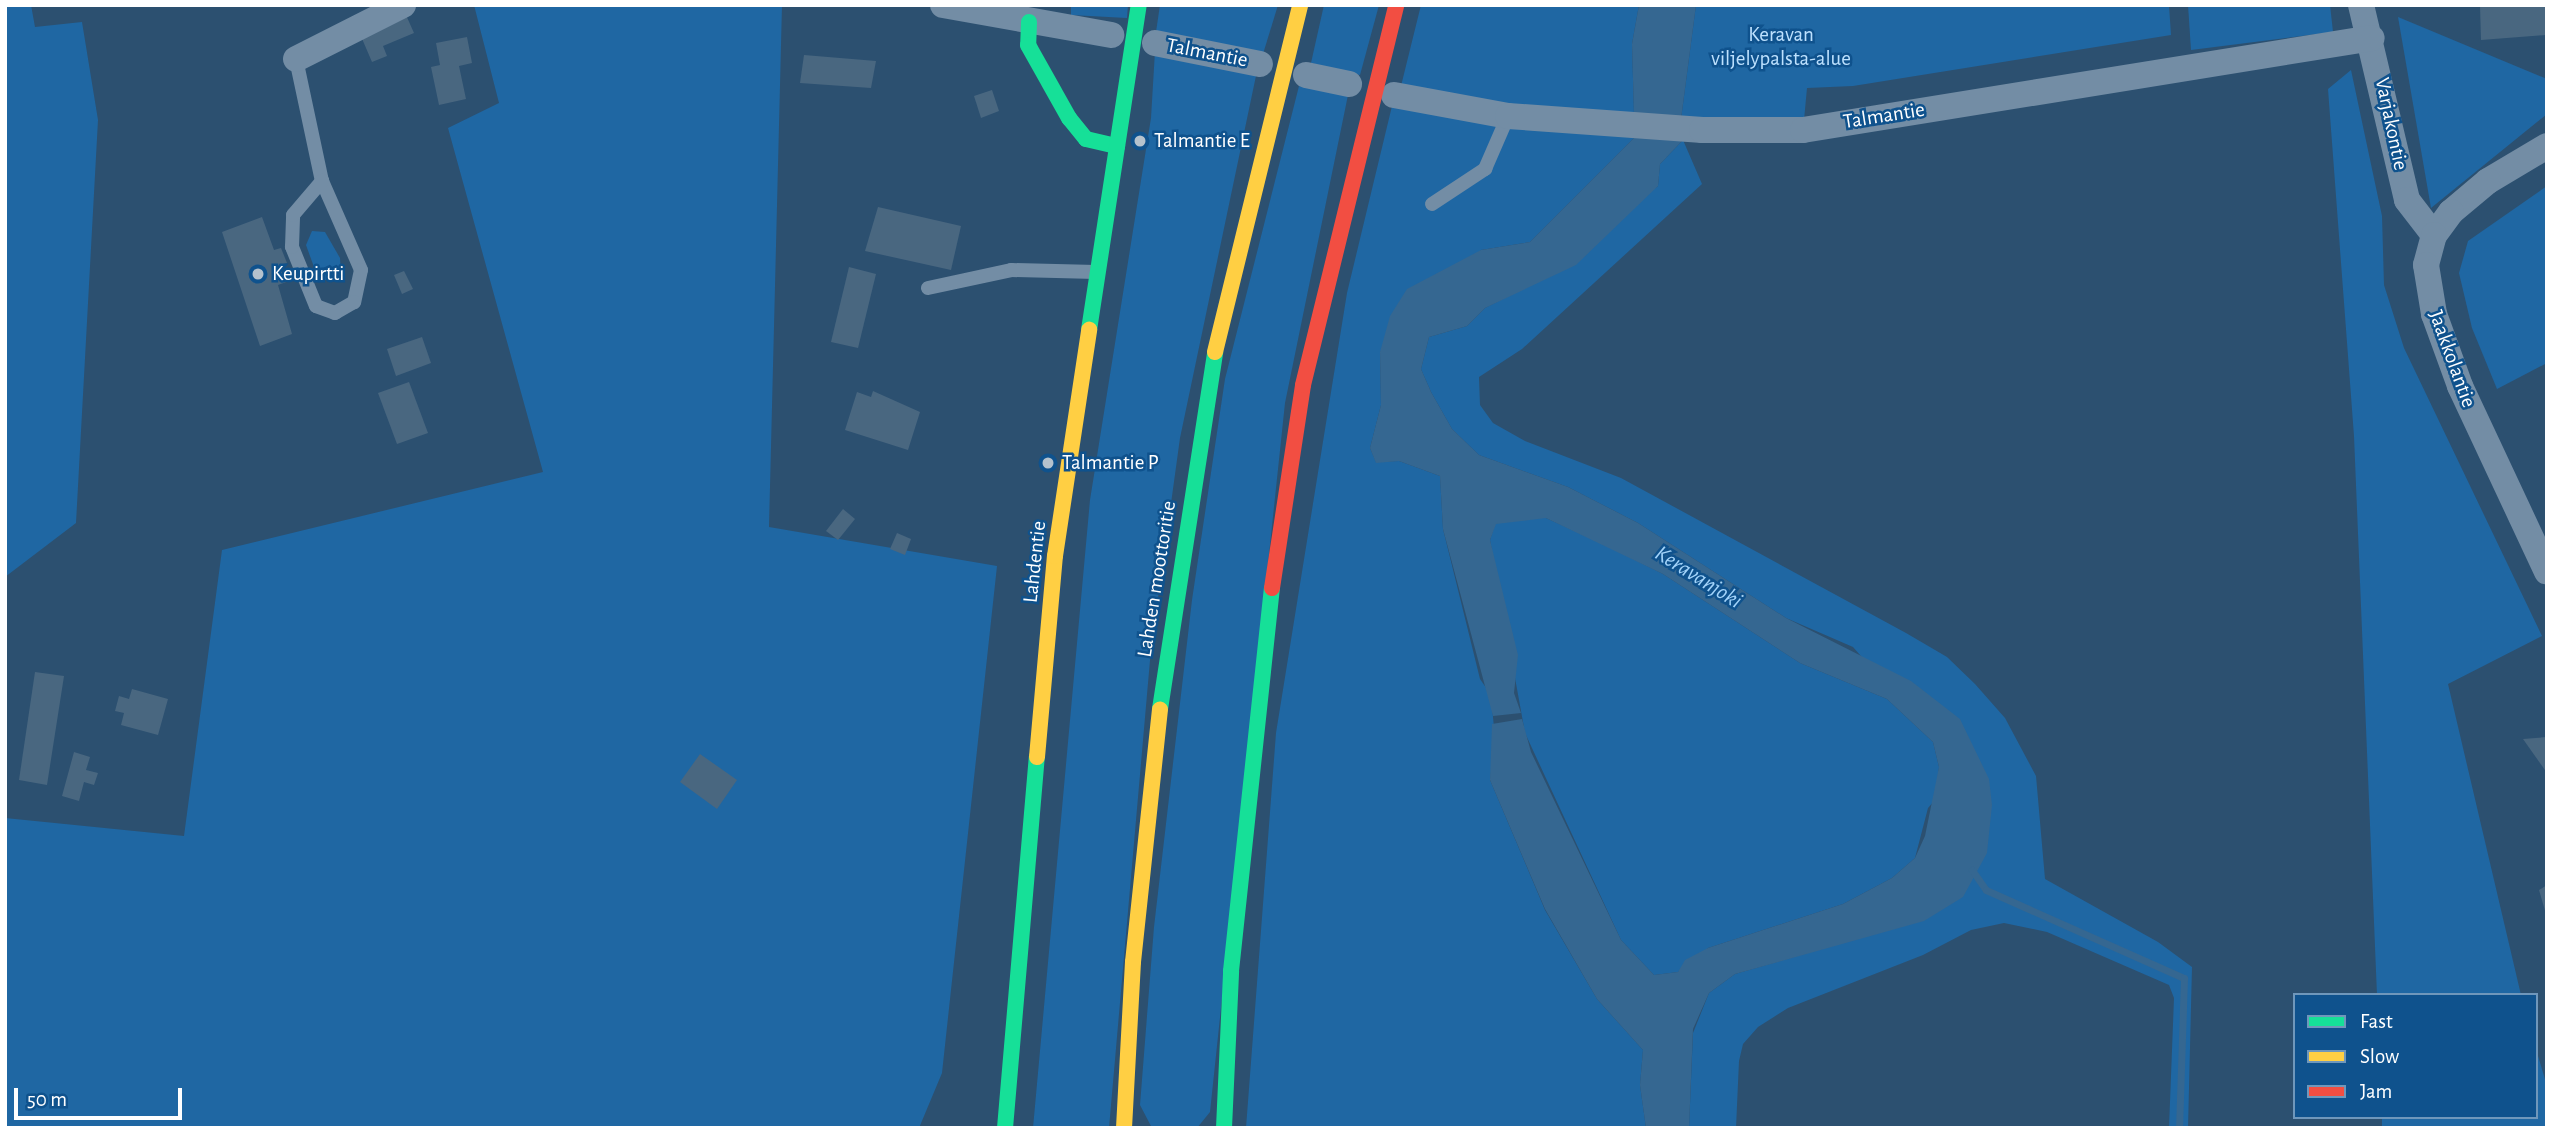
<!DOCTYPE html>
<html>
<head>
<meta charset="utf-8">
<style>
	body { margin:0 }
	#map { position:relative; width:2552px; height:1133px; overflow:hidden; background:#2c5070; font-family:"Alegreya Sans",sans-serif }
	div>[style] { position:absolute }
	.green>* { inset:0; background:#1f67a3 }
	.water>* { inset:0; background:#356791 }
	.stream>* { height:7px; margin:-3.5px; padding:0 3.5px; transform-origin:3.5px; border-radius:3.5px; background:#356791 }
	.building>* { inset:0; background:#496780 }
	.lane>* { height:14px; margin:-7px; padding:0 7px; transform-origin:7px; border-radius:7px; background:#738da5 }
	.street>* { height:26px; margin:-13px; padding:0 13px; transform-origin:13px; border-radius:13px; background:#738da5 }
	.fast>* { height:16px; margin:-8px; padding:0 8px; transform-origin:8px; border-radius:8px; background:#16e098 }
	.slow>* { height:16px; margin:-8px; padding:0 8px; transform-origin:8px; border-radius:8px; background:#ffcf43 }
	.jam>* { height:16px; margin:-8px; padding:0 8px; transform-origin:8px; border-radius:8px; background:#f24e42 }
	.dots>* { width:19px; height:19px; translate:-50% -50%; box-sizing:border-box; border:4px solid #0f528d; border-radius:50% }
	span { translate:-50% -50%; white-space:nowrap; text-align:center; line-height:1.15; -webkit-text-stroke:5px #0f528d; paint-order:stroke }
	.park-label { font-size:21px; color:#bde1fe }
	.street-label { font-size:21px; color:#fff }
	.poi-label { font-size:21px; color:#fff }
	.left { translate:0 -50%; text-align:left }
	.water-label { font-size:23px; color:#a2d3fa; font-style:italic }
	.frame { position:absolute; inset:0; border:7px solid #fff; pointer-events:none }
	.legend { position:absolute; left:2293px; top:993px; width:245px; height:126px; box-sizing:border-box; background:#0f528d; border:2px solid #6f97bb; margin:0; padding:9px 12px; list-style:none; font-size:21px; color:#fff }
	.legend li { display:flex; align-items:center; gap:14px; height:35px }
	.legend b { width:35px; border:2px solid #6f97bb }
	.scale { position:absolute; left:14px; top:1088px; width:168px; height:32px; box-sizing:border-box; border:4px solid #fff; border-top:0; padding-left:9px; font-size:21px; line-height:24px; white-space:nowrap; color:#fff; -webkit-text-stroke:5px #0f528d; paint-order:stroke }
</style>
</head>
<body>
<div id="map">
	<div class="green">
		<div style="clip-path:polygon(5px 5px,31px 5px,35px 27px,82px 22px,98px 120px,76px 523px,5px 577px)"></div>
		<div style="clip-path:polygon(474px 5px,782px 5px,769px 527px,997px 566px,942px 1073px,919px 1128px,5px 1128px,5px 818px,184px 836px,222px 550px,543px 472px,448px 128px,499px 103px)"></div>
		<div style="clip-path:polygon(1071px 5px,1128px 5px,1127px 18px,1071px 15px)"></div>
		<div style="clip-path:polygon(1160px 5px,1278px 5px,1263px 54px,1156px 32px)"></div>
		<div style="clip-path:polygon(1324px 5px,1379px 5px,1360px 75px,1311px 63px)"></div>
		<div style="clip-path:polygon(1421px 5px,1639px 5px,1632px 44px,1634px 114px,1543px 109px,1401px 86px)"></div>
		<div style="clip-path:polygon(1696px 5px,2169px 5px,2171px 35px,1853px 86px,1807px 88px,1804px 120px,1681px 119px)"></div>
		<div style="clip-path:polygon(2188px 5px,2330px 5px,2333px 32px,2191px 50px)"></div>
		<div style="clip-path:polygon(2398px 17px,2547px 79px,2547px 114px,2431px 208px)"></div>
		<div style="clip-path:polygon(1155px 51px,1257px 71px,1180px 438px,1151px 649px,1109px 1128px,1033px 1128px,1090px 500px,1151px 118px)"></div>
		<div style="clip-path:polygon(2351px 70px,2382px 216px,2384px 285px,2404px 348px,2542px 636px,2448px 684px,2521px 995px,2377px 995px,2354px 436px,2328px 89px)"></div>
		<div style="clip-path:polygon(1299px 86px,1348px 95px,1285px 403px,1210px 1112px,1197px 1128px,1152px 1128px,1140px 1105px,1154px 927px,1192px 600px,1225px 379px)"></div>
		<div style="clip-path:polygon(1392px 106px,1635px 137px,1530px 242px,1481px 250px,1380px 352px,1381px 405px,1370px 448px,1376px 462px,1399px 461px,1440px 476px,1443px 529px,1480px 679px,1491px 695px,1495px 739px,1490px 780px,1545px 910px,1597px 999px,1643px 1050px,1640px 1085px,1646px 1128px,1246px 1128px,1276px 733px,1347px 293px)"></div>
		<div style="clip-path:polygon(1683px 140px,1702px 184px,1522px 349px,1479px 377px,1480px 405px,1493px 423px,1525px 441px,1621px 478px,1906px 633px,1947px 657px,1975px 684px,2005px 718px,2036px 776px,2045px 879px,2158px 942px,2192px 967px,2188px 1128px,2169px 1128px,2174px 998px,2169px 985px,2047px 932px,2004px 923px,1971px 930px,1923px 955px,1788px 1008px,1758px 1027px,1743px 1044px,1739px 1061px,1736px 1128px,1689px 1128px,1693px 1033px,1709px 993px,1735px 974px,1821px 949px,1992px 805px,1853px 647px,1786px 618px,1638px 523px,1568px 487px,1479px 455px,1452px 429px,1431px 392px,1421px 369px,1429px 337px,1467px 326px,1485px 308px,1526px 287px,1658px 186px,1660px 164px)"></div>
		<div style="clip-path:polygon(2547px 186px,2547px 363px,2497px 389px,2472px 328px,2459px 273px,2468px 241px)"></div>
		<div style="clip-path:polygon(312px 231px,325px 232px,340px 258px,341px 275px,332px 280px,323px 280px,314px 267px,306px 245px)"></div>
		<div style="clip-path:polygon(1514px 518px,1546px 518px,1603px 544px,1663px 574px,1800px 663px,1887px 699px,1933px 742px,1939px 767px,1935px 800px,1928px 808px,1915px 858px,1892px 878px,1843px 904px,1708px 948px,1678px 972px,1654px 975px,1621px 940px,1525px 733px,1490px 540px,1495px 524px)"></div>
		<div style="clip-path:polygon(2536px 1049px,2547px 1086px,2547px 1128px,2382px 1128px,2382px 1117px,2536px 1117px)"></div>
	</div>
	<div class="water">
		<div style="clip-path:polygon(1639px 5px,1696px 5px,1681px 119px,1634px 114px,1632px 44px)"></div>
		<div style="clip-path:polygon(1635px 137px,1683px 140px,1660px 164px,1658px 186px,1576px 265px,1485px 308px,1467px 326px,1429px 337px,1421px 369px,1431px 392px,1452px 429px,1479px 455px,1568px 487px,1638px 523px,1786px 618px,1911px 681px,1960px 719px,1989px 779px,1992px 805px,1987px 853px,1963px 897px,1924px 921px,1735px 974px,1709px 993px,1693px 1029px,1689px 1128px,1646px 1128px,1640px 1085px,1643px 1050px,1597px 999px,1545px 909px,1490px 780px,1492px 724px,1522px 719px,1531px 752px,1621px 940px,1654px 975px,1678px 972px,1685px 960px,1708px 948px,1843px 904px,1892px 878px,1915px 858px,1925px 836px,1939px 767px,1933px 742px,1887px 699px,1800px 663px,1663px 574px,1546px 518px,1496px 524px,1490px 540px,1518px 655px,1514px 693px,1521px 713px,1493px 716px,1443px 529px,1440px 476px,1399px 461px,1376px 463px,1370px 448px,1381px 405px,1380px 352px,1390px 316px,1407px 289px,1481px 250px,1530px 242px)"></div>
	</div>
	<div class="stream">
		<div style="left:1972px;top:870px;width:24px;rotate:55deg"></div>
		<div style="left:1986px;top:890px;width:217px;rotate:24deg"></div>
		<div style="left:2184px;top:978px;width:150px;rotate:91.9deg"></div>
	</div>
	<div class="building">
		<div style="clip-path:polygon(2480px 5px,2547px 5px,2546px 35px,2481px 40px)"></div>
		<div style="clip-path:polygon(406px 15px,414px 33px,383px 46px,387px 56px,372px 62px,360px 34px)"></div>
		<div style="clip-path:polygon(467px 37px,472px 63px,459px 66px,466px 99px,439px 105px,431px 67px,440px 65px,436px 43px)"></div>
		<div style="clip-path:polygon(804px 55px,876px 61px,871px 88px,800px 83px)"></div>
		<div style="clip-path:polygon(992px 90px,999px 111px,981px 118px,974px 96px)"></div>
		<div style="clip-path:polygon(878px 207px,961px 226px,951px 270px,865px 251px)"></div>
		<div style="clip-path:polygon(262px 217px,274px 250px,281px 248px,287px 263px,280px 265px,286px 282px,278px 285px,292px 334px,260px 346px,222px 232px)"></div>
		<div style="clip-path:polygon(849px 267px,876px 274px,858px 348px,831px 342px)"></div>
		<div style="clip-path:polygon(404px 271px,413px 289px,402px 294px,394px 275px)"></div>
		<div style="clip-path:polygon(422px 337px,431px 363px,396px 376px,387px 349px)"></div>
		<div style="clip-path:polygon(409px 382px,428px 433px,397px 444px,378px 393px)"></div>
		<div style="clip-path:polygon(873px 391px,920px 412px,908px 450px,845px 430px,857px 392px,871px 397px)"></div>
		<div style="clip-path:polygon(843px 509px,855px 519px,838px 540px,826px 531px)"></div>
		<div style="clip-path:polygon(897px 533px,911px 539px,905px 555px,890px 549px)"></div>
		<div style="clip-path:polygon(35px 672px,64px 676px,47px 785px,19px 780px)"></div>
		<div style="clip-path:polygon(132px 689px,168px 699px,158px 735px,121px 725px,124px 713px,115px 711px,119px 696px,129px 699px)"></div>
		<div style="clip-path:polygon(2547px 737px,2547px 773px,2523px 739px)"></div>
		<div style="clip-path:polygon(74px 752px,90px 757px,86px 770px,98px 773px,94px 785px,84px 782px,79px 801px,62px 796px)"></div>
		<div style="clip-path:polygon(700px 754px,737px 780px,717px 809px,680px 782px)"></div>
		<div style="clip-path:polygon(2547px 885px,2547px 913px,2546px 914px,2539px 890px)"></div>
	</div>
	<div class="lane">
		<div style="left:296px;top:59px;width:125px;rotate:78deg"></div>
		<div style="left:322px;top:181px;width:97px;rotate:66.3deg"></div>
		<div style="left:361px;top:270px;width:33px;rotate:102deg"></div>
		<div style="left:354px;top:302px;width:22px;rotate:150deg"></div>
		<div style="left:335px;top:313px;width:20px;rotate:-160deg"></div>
		<div style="left:316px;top:306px;width:64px;rotate:-112.1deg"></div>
		<div style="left:292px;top:247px;width:32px;rotate:-88deg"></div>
		<div style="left:293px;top:215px;width:45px;rotate:-49.5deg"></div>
		<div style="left:1432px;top:204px;width:64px;rotate:-33.4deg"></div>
		<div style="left:1485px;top:169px;width:58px;rotate:-66.5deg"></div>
		<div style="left:928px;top:288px;width:85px;rotate:-12.2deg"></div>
		<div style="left:1011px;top:270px;width:85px;rotate:1.3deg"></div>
	</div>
	<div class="street">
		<div style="left:943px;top:5px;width:171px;rotate:10.1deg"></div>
		<div style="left:2361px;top:5px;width:200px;rotate:76.7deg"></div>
		<div style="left:2407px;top:200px;width:44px;rotate:52.4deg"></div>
		<div style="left:1155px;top:43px;width:107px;rotate:11.3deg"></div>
		<div style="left:296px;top:59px;width:120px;rotate:-26.8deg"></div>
		<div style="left:1306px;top:75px;width:44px;rotate:11.8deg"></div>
		<div style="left:1394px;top:95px;width:116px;rotate:10.4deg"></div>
		<div style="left:1508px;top:116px;width:195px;rotate:4.1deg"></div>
		<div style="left:1702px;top:130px;width:101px"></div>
		<div style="left:1803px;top:130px;width:576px;rotate:-9.18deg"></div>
		<div style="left:2547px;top:146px;width:69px;rotate:149.3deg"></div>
		<div style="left:2488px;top:181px;width:48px;rotate:140deg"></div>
		<div style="left:2451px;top:212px;width:29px;rotate:126deg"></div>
		<div style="left:2434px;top:235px;width:31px;rotate:105deg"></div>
		<div style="left:2426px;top:265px;width:50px;rotate:80.7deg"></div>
		<div style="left:2434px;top:314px;width:77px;rotate:70.1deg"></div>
		<div style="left:2460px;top:386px;width:205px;rotate:64.9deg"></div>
	</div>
	<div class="fast">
		<div style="left:1029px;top:22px;width:23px;rotate:92deg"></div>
		<div style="left:1028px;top:45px;width:84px;rotate:60.7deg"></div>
		<div style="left:1069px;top:118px;width:27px;rotate:51deg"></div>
		<div style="left:1086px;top:139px;width:32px;rotate:13deg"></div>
		<div style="left:1089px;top:330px;width:329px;rotate:-81.3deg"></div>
		<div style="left:1160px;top:709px;width:361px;rotate:-81.2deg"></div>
		<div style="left:1005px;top:1128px;width:372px;rotate:-85.1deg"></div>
		<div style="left:1224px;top:1128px;width:157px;rotate:-87.4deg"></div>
		<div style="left:1231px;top:971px;width:385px;rotate:-83.9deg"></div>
	</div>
	<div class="slow">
		<div style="left:1215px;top:352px;width:357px;rotate:-76.2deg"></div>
		<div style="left:1037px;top:757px;width:202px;rotate:-84.9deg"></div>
		<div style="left:1055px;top:556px;width:229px;rotate:-81.4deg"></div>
		<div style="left:1124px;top:1128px;width:166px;rotate:-86.9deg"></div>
		<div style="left:1133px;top:962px;width:254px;rotate:-83.9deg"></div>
	</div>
	<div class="jam">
		<div style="left:1272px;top:588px;width:205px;rotate:-81.3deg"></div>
		<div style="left:1303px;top:385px;width:391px;rotate:-76.2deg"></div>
	</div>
	<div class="dots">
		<div style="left:1140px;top:141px;background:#b5c2cd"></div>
		<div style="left:258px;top:274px;background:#b5c2cd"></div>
		<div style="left:1048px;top:463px;background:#b5c2cd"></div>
	</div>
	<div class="park-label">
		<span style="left:1781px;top:47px">Keravan<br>viljelypalsta-alue</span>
	</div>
	<div class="street-label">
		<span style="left:1207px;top:53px;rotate:11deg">Talmantie</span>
		<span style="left:1884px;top:116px;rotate:-9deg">Talmantie</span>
		<span style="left:2391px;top:124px;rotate:78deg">Varjakontie</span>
		<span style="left:2452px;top:359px;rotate:70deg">Jaakkolantie</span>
		<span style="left:1035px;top:562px;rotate:-84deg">Lahdentie</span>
		<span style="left:1157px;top:579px;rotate:-81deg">Lahden moottoritie</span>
	</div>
	<div class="poi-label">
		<span class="left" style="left:1154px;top:141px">Talmantie E</span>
		<span class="left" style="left:272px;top:274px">Keupirtti</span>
		<span class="left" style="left:1062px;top:463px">Talmantie P</span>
	</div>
	<div class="water-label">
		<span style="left:1698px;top:578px;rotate:32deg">Keravanjoki</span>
	</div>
	<div class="frame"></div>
	<ul class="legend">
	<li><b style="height:9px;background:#16e098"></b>Fast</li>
	<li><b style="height:9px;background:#ffcf43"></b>Slow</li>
	<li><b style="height:9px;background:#f24e42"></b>Jam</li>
	</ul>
	<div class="scale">50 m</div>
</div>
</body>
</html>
